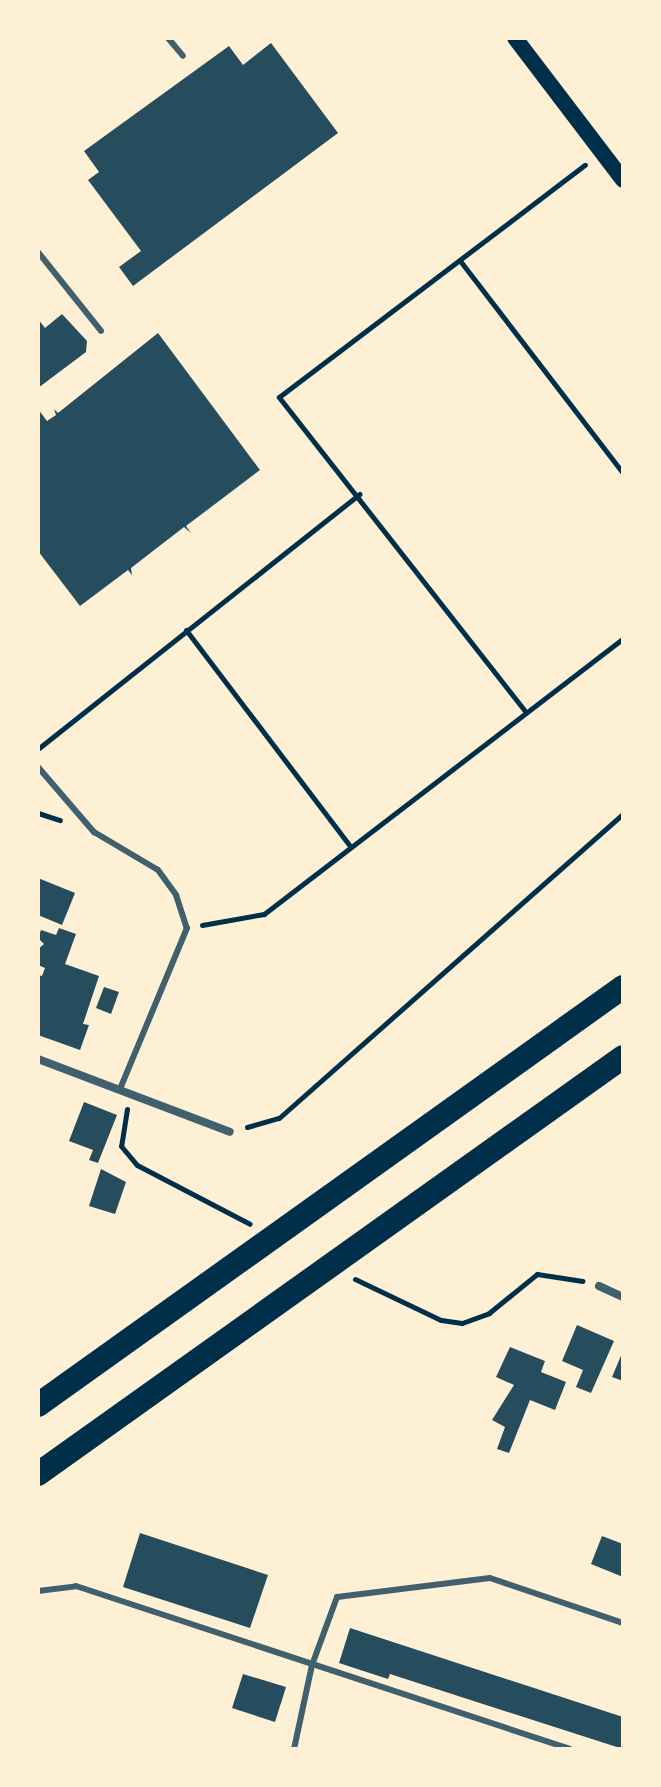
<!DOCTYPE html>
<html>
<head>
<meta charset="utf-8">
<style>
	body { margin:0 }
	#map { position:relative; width:661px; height:1787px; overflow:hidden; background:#fdf0d5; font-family:"PT Serif",serif }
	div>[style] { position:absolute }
	.building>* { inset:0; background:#264d5e }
	.path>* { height:5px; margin:-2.5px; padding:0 2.5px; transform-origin:2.5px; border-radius:2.5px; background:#003049 }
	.service>* { height:6px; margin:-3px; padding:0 3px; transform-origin:3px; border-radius:3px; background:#3f606c }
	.minor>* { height:8px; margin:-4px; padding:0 4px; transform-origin:4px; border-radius:4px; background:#3f606c }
	.secondary>* { height:16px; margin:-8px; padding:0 8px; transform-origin:8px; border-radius:8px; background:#003049 }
	.motorway>* { height:24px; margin:-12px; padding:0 12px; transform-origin:12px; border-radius:12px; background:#003049 }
	span { translate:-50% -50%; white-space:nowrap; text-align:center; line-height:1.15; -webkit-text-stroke:6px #fdf0d5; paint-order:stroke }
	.frame { position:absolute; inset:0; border:40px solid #fdf0d5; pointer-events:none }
</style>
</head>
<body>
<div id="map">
	<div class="building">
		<div style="clip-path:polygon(271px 43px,338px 133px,133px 286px,119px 267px,141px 251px,88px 180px,99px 172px,84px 151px,229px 46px,243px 65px)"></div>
		<div style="clip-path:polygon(62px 314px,87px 341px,86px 352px,38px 388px,38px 319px,45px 328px)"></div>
		<div style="clip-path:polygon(158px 333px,260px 470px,186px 526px,191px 533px,184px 527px,131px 568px,132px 575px,128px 570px,80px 606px,38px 551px,38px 409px,47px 421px,56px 415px,54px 409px,58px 413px)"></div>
		<div style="clip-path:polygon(38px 878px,75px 893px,62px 925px,38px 915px)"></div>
		<div style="clip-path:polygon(59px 928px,76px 934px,65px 964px,99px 976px,83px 1024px,89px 1025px,80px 1050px,38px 1035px,38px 975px,42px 976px,45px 968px,38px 965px,38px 949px,44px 944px,38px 938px,41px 930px,56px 935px)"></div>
		<div style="clip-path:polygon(104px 987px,119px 992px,111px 1014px,96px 1008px)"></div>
		<div style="clip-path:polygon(84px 1102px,117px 1115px,98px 1163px,89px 1160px,93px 1150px,69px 1141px)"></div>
		<div style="clip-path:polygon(101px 1169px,126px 1182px,115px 1214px,89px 1206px)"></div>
		<div style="clip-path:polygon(577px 1325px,614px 1341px,591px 1393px,576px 1387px,583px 1370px,562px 1361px)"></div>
		<div style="clip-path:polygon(510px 1347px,545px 1361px,541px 1372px,566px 1382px,555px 1410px,530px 1400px,509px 1453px,497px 1449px,505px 1427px,492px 1420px,514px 1385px,496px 1377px)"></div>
		<div style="clip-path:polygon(623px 1351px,623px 1381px,612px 1377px)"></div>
		<div style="clip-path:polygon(140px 1533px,268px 1575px,250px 1628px,123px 1587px)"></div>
		<div style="clip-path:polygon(602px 1536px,623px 1544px,623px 1577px,591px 1564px)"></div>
		<div style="clip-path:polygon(350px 1628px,623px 1717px,623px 1749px,390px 1674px,388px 1679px,339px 1663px)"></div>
		<div style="clip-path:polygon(243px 1674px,286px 1687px,275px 1722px,232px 1708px)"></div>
	</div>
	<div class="path">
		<div style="left:461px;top:262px;width:266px;rotate:52.5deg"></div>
		<div style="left:186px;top:630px;width:271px;rotate:52.8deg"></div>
		<div style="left:525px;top:711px;width:399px;rotate:-128.1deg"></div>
		<div style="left:279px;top:397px;width:384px;rotate:-37.2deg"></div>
		<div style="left:39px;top:748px;width:409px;rotate:-38.4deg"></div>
		<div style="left:38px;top:813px;width:23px;rotate:18deg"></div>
		<div style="left:202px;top:925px;width:63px;rotate:-10.1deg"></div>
		<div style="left:264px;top:914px;width:452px;rotate:-37.5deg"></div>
		<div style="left:127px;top:1109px;width:37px;rotate:99deg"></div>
		<div style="left:121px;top:1146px;width:25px;rotate:50deg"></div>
		<div style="left:137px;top:1165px;width:127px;rotate:27.6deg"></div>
		<div style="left:247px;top:1127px;width:33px;rotate:-16deg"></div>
		<div style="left:279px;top:1118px;width:459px;rotate:-41.5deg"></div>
		<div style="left:355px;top:1279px;width:95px;rotate:25.5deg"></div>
		<div style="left:441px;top:1320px;width:21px;rotate:8deg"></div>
		<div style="left:462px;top:1323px;width:29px;rotate:-20deg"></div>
		<div style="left:489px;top:1313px;width:62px;rotate:-39.1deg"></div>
		<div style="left:537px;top:1274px;width:46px;rotate:8.8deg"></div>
	</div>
	<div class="service">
		<div style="left:168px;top:38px;width:23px;rotate:50deg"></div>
		<div style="left:38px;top:252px;width:101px;rotate:51.4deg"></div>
		<div style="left:38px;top:767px;width:86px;rotate:49.3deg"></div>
		<div style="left:94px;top:832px;width:74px;rotate:30.7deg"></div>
		<div style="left:158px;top:870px;width:31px;rotate:54deg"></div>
		<div style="left:176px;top:895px;width:35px;rotate:72deg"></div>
		<div style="left:187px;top:928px;width:174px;rotate:112.6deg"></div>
		<div style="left:38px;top:1591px;width:38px;rotate:-7deg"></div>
		<div style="left:76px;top:1586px;width:520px;rotate:18.26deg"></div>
		<div style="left:294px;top:1749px;width:86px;rotate:-77.9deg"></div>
		<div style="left:312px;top:1665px;width:72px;rotate:-69.8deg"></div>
		<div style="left:337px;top:1597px;width:154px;rotate:-7.1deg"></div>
		<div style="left:490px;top:1578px;width:140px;rotate:18.7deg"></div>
	</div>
	<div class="minor">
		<div style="left:38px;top:1059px;width:205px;rotate:20.8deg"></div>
		<div style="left:599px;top:1286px;width:26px;rotate:25deg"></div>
	</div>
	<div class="secondary">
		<div style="left:515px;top:38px;width:178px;rotate:52.7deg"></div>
	</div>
	<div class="motorway">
		<div style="left:38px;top:1405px;width:719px;rotate:-35.55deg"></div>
		<div style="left:38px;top:1474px;width:718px;rotate:-35.48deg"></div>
	</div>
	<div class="frame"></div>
</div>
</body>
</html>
